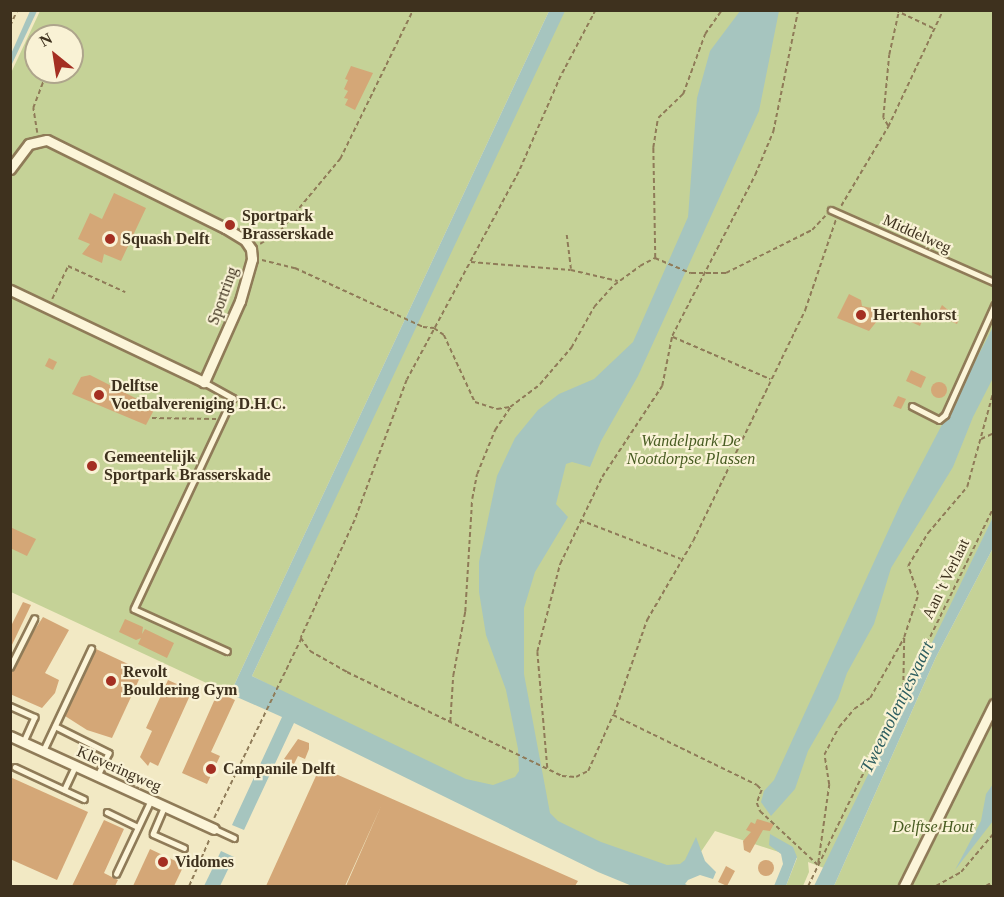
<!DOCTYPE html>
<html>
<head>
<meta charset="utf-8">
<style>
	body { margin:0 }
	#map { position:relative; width:1004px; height:897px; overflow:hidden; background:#f2e9c4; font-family:"Times New Roman",serif }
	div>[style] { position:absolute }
	.green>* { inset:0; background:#c5d297 }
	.water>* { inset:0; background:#a6c5bf }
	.building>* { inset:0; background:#d4a777 }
	.round { border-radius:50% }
	.path>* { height:1.5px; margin-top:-0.75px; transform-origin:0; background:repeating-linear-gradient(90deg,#8f7b58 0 4.5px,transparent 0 7.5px) }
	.roads { filter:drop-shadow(2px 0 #8f7b58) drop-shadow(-2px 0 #8f7b58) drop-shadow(0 2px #8f7b58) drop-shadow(0 -2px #8f7b58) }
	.service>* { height:4.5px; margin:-2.25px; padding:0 2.25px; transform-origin:2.25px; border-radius:2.25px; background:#fcf5d9 }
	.minor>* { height:9px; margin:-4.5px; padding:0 4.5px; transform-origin:4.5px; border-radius:4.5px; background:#fcf5d9 }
	.dots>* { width:16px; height:16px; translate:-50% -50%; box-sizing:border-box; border:3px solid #f9f2d5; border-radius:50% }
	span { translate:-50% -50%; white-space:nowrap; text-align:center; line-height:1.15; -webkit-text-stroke:4.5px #f9f2d5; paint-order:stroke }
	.poi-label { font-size:16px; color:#3e311e; font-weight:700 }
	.left { translate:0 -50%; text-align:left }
	.street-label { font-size:16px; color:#3e311e }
	.park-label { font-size:16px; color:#485c22; font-style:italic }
	.water-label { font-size:18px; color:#2c5d5f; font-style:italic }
	.frame { position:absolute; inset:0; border:12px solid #3e311e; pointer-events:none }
	.north { position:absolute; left:24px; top:24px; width:60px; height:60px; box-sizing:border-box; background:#f9f2d5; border:2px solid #aea58c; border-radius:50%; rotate:330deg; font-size:16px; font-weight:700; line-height:24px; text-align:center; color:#3e311e }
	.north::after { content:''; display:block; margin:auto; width:21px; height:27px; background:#a42f22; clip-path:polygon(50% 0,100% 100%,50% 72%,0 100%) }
</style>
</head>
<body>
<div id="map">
	<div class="green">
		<div style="clip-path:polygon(evenodd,40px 11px,549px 11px,230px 694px,11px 592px,10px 75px,40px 11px,36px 36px,72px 36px,72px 72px,36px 72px,36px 36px)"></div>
		<div style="clip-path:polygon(562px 11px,993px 11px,993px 518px,824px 868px,808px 862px,809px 872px,803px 886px,786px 886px,797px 858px,715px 831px,690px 868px,649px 881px,252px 676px)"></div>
		<div style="clip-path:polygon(993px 548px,993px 886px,834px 886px,936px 657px)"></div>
	</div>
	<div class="water">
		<div style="clip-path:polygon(30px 11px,37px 11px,11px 66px,11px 54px)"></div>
		<div style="clip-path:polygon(549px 11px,565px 11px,252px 676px,466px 779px,493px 785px,515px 777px,519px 771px,518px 749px,506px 690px,486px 635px,479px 592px,479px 562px,497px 476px,515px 438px,538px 410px,559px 394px,594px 379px,633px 342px,688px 217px,697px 98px,710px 51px,740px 11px,779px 11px,759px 111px,638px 376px,601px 441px,590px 467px,572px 462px,566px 464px,556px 504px,568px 517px,535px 572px,524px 608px,524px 674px,550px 813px,558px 821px,601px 842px,667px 865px,680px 864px,685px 860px,696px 837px,705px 861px,716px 872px,713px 879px,700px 875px,688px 880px,685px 884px,689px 886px,632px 886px,598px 872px,294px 723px,244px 830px,232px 825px,282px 717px,230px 694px)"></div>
		<div style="clip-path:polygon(993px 327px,993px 378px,973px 417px,953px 467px,891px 568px,874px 624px,847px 673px,838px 699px,808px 751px,795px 789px,771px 816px,761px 802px,764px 791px,774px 780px,901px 503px)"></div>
		<div style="clip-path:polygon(993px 517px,993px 548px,936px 657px,834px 886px,814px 886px)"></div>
		<div style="clip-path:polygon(993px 784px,993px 821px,955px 870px,981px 821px,986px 794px)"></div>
		<div style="clip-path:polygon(770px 834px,793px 847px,797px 857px,786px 886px,774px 886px,783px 864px,781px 854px,769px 845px)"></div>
		<div style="clip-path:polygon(221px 851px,234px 857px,220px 886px,204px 886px)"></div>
	</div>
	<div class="building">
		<div style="clip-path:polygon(36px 45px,36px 71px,26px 66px)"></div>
		<div style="clip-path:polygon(351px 66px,373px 73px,355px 110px,345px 105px,348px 99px,344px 98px,348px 91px,344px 89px,348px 80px,345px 79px)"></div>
		<div style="clip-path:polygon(114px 193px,146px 208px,121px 261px,104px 254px,102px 263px,82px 254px,90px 244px,78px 239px,90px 213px,102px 219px)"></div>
		<div style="clip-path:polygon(849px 294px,861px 300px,862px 306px,885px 311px,869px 331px,837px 318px)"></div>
		<div style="clip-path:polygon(942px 305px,959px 319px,957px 324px,937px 315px)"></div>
		<div style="clip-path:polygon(911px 316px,922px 321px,920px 326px,909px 321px)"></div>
		<div style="clip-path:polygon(49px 358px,57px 362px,53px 370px,45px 366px)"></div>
		<div style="clip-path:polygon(911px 370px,926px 377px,921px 388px,906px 381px)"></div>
		<div style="clip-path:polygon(90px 375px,155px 408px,146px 425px,72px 394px,81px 377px)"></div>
		<div class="round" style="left:931px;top:382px;width:16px;height:16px"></div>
		<div style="clip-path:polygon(898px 396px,906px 399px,901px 409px,893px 406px)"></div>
		<div style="clip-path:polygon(10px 527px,36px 539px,27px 556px,10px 548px)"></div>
		<div style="clip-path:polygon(23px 602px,31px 605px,10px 649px,10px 628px)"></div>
		<div style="clip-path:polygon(43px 617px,69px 630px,45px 673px,59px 680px,55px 693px,42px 708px,10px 694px,10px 668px)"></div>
		<div style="clip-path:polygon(125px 619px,143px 627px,142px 634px,145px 629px,174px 643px,167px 658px,138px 644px,141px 638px,136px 640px,119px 632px)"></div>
		<div style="clip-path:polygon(96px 649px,143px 671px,112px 738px,87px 730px,65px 716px)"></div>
		<div style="clip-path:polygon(168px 680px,192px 691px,158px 766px,150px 762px,148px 766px,140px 757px,152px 731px,146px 728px)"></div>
		<div style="clip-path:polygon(218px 692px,235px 700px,211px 752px,220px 756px,207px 784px,182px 773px)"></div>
		<div style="clip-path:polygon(298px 739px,309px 743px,309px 749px,305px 759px,298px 756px,294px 764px,284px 759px)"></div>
		<div style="clip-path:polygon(320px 767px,578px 881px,575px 886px,346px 886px,382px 804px,345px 886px,266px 886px)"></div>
		<div style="clip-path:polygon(10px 777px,88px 812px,57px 880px,10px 859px)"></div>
		<div style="clip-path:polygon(757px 819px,774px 824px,770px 831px,763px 830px,750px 853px,744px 850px,743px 841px,751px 832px,746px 830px,751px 822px,755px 824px)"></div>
		<div style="clip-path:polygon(104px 820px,124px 829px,104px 873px,118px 880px,115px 886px,72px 886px)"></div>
		<div style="clip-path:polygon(150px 849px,184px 865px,174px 886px,133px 886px)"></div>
		<div class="round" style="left:758px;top:860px;width:16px;height:16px"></div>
		<div style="clip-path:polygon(726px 866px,735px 871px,727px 886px,718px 882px)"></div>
	</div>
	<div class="path">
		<div style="left:596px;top:10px;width:75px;rotate:117.9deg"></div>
		<div style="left:561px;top:76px;width:105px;rotate:113.6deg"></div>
		<div style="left:519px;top:172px;width:236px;rotate:118.3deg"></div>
		<div style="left:407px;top:380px;width:149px;rotate:110.4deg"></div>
		<div style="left:355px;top:520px;width:130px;rotate:114.6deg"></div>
		<div style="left:301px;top:638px;width:16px;rotate:55deg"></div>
		<div style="left:310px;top:651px;width:43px;rotate:29.6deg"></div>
		<div style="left:347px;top:672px;width:239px;rotate:25.8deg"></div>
		<div style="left:562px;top:776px;width:14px;rotate:4deg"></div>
		<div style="left:576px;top:777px;width:13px;rotate:-27deg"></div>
		<div style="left:588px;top:771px;width:61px;rotate:-65.9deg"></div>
		<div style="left:613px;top:715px;width:160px;rotate:25.9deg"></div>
		<div style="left:757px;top:785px;width:7px;rotate:45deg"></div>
		<div style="left:762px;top:790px;width:14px;rotate:111deg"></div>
		<div style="left:757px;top:803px;width:9px;rotate:69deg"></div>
		<div style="left:760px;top:811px;width:79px;rotate:43deg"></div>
		<div style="left:895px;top:10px;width:44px;rotate:25.4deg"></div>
		<div style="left:10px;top:26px;width:17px;rotate:-66deg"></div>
		<div style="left:61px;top:36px;width:3px;rotate:-72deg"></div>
		<div style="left:888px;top:126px;width:9px;rotate:-122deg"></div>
		<div style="left:883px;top:118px;width:63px;rotate:-84.6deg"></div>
		<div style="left:889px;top:55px;width:46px;rotate:-77.5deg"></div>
		<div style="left:37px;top:133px;width:25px;rotate:-99deg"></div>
		<div style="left:33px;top:108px;width:39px;rotate:-69deg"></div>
		<div style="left:841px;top:206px;width:92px;rotate:-59.3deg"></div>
		<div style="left:888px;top:127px;width:129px;rotate:-64.8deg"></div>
		<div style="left:567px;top:235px;width:34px;rotate:83deg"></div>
		<div style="left:260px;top:244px;width:24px;rotate:-33deg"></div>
		<div style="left:280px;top:231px;width:94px;rotate:-50.2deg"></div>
		<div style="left:340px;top:159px;width:166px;rotate:-63.9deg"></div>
		<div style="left:655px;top:258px;width:110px;rotate:-91deg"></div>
		<div style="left:653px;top:148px;width:30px;rotate:-81deg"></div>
		<div style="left:658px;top:118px;width:35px;rotate:-44deg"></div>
		<div style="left:683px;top:94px;width:64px;rotate:-69.9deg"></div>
		<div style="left:705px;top:34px;width:29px;rotate:-55deg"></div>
		<div style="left:262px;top:260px;width:34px;rotate:14deg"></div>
		<div style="left:295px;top:268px;width:141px;rotate:24.7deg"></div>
		<div style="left:423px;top:327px;width:11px;rotate:5deg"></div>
		<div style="left:434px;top:328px;width:12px;rotate:35deg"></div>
		<div style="left:444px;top:335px;width:74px;rotate:65.2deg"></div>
		<div style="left:475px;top:402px;width:23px;rotate:18deg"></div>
		<div style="left:497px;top:409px;width:13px;rotate:-9deg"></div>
		<div style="left:510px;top:407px;width:38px;rotate:-37deg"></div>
		<div style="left:540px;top:384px;width:48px;rotate:-49.3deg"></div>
		<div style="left:571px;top:348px;width:47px;rotate:-60.7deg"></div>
		<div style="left:594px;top:307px;width:30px;rotate:-48deg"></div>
		<div style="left:614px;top:285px;width:32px;rotate:-36deg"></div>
		<div style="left:640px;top:266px;width:17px;rotate:-28deg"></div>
		<div style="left:655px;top:258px;width:39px;rotate:23deg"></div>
		<div style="left:691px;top:273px;width:35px"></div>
		<div style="left:726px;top:273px;width:96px;rotate:-26.6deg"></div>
		<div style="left:812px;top:230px;width:21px;rotate:-47deg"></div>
		<div style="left:471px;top:262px;width:100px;rotate:4.6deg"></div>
		<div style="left:571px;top:270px;width:48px;rotate:13.2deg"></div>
		<div style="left:52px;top:299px;width:37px;rotate:-64deg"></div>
		<div style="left:68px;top:266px;width:63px;rotate:24.5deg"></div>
		<div style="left:673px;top:337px;width:106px;rotate:23.4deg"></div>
		<div style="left:152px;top:418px;width:64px;rotate:0.9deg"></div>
		<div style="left:981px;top:439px;width:14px;rotate:-25deg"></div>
		<div style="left:580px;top:520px;width:108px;rotate:21.1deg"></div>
		<div style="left:903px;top:688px;width:51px;rotate:-88.9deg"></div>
		<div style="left:904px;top:637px;width:44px;rotate:-71.6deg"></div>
		<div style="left:918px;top:595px;width:31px;rotate:-109deg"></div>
		<div style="left:908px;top:566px;width:39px;rotate:-59deg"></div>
		<div style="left:928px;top:533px;width:60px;rotate:-49.7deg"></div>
		<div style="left:967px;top:487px;width:102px;rotate:-74.6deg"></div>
		<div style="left:614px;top:714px;width:100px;rotate:-70.7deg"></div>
		<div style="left:647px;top:620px;width:91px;rotate:-59.8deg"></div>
		<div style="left:693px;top:541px;width:257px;rotate:-64.1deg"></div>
		<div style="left:805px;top:310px;width:96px;rotate:-71.2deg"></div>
		<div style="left:450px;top:722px;width:46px;rotate:-86.3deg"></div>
		<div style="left:453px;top:676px;width:65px;rotate:-79.4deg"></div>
		<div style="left:465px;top:612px;width:113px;rotate:-86.5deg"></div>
		<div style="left:472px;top:499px;width:25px;rotate:-79deg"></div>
		<div style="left:477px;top:474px;width:48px;rotate:-67.8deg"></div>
		<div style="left:495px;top:430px;width:27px;rotate:-56deg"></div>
		<div style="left:547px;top:768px;width:116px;rotate:-94.9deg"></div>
		<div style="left:537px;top:652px;width:91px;rotate:-75.4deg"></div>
		<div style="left:560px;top:564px;width:97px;rotate:-64.2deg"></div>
		<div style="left:602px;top:477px;width:109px;rotate:-56.6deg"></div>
		<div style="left:662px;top:386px;width:51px;rotate:-78.7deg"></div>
		<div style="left:672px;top:336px;width:181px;rotate:-62.7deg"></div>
		<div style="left:755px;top:175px;width:47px;rotate:-67.3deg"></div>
		<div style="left:773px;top:132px;width:125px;rotate:-78.4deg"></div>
		<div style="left:214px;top:818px;width:199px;rotate:-64.1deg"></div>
		<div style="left:818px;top:863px;width:79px;rotate:-82deg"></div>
		<div style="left:829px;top:785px;width:30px;rotate:-99deg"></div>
		<div style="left:824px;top:755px;width:32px;rotate:-62deg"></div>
		<div style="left:839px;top:727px;width:23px;rotate:-50deg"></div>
		<div style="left:854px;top:709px;width:19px;rotate:-35deg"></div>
		<div style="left:870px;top:698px;width:69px;rotate:-60.5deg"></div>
		<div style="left:189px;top:886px;width:52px;rotate:-66.4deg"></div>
		<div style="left:808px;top:886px;width:422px;rotate:-63.9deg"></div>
		<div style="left:936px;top:886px;width:29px;rotate:-29deg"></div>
		<div style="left:961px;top:872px;width:51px;rotate:-49.8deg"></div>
		<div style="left:986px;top:886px;width:9px;rotate:-32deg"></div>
	</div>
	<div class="roads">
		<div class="service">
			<div style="left:831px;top:210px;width:178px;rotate:23.8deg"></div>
			<div style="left:204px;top:382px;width:33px;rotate:29deg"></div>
			<div style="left:233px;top:398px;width:233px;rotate:115.1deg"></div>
			<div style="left:134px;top:609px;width:102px;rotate:24.3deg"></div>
			<div style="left:912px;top:406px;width:30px;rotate:27deg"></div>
			<div style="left:939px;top:420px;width:8px;rotate:-40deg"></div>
			<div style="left:945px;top:415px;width:120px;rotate:-65.8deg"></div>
			<div style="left:10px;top:667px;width:54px;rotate:-63.4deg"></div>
			<div style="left:10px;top:706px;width:27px;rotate:24deg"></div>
			<div style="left:35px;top:717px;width:27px;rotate:114deg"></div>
			<div style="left:55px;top:726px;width:60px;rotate:26.6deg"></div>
			<div style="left:109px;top:753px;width:25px;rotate:116deg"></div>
			<div style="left:43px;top:751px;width:113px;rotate:-64.8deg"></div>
			<div style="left:15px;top:767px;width:76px;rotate:24.9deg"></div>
			<div style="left:64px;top:790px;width:26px;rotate:-65deg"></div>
			<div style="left:165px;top:806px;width:30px;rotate:113deg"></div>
			<div style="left:153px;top:834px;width:34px;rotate:24deg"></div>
			<div style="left:107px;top:812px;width:34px;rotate:26deg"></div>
			<div style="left:215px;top:829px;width:21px;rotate:25deg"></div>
			<div style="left:116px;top:874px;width:82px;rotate:-64.7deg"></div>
		</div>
		<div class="minor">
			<div style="left:10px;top:169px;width:31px;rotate:-53deg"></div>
			<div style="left:29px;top:144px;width:18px;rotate:-13deg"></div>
			<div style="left:47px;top:140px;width:199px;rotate:26.3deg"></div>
			<div style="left:225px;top:228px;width:23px;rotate:31deg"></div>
			<div style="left:245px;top:240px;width:11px;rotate:56deg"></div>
			<div style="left:251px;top:249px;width:10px;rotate:84deg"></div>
			<div style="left:252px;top:259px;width:44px;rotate:105.9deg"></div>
			<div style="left:240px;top:301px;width:89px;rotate:114deg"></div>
			<div style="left:204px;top:382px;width:215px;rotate:-154.6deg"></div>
			<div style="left:10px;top:736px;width:224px;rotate:24.5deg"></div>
			<div style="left:904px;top:886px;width:203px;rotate:-63.7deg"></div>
		</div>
	</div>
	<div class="dots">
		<div style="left:230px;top:225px;background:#a42f22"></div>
		<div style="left:110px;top:239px;background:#a42f22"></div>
		<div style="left:861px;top:315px;background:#a42f22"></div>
		<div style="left:99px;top:395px;background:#a42f22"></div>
		<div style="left:92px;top:466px;background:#a42f22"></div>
		<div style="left:111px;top:681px;background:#a42f22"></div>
		<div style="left:211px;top:769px;background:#a42f22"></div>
		<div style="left:163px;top:862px;background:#a42f22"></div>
	</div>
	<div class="poi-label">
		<span class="left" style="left:242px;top:225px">Sportpark<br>Brasserskade</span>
		<span class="left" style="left:122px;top:239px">Squash Delft</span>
		<span class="left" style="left:873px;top:315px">Hertenhorst</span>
		<span class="left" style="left:111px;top:395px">Delftse<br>Voetbalvereniging D.H.C.</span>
		<span class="left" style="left:104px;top:466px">Gemeentelijk<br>Sportpark Brasserskade</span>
		<span class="left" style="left:123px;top:681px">Revolt<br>Bouldering Gym</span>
		<span class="left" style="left:223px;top:769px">Campanile Delft</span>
		<span class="left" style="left:175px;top:862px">Vidomes</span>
	</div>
	<div class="street-label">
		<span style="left:917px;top:234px;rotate:24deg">Middelweg</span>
		<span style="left:223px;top:296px;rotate:-70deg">Sportring</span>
		<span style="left:946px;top:579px;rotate:-64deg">Aan 't Verlaat</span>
		<span style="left:119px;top:769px;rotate:24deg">Kleveringweg</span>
	</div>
	<div class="park-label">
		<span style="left:691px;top:450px">Wandelpark De<br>Nootdorpse Plassen</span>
		<span style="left:933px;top:827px">Delftse Hout</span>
	</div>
	<div class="water-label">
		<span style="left:897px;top:707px;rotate:-64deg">Tweemolentjesvaart</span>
	</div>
	<div class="frame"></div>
	<div class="north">N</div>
</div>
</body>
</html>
